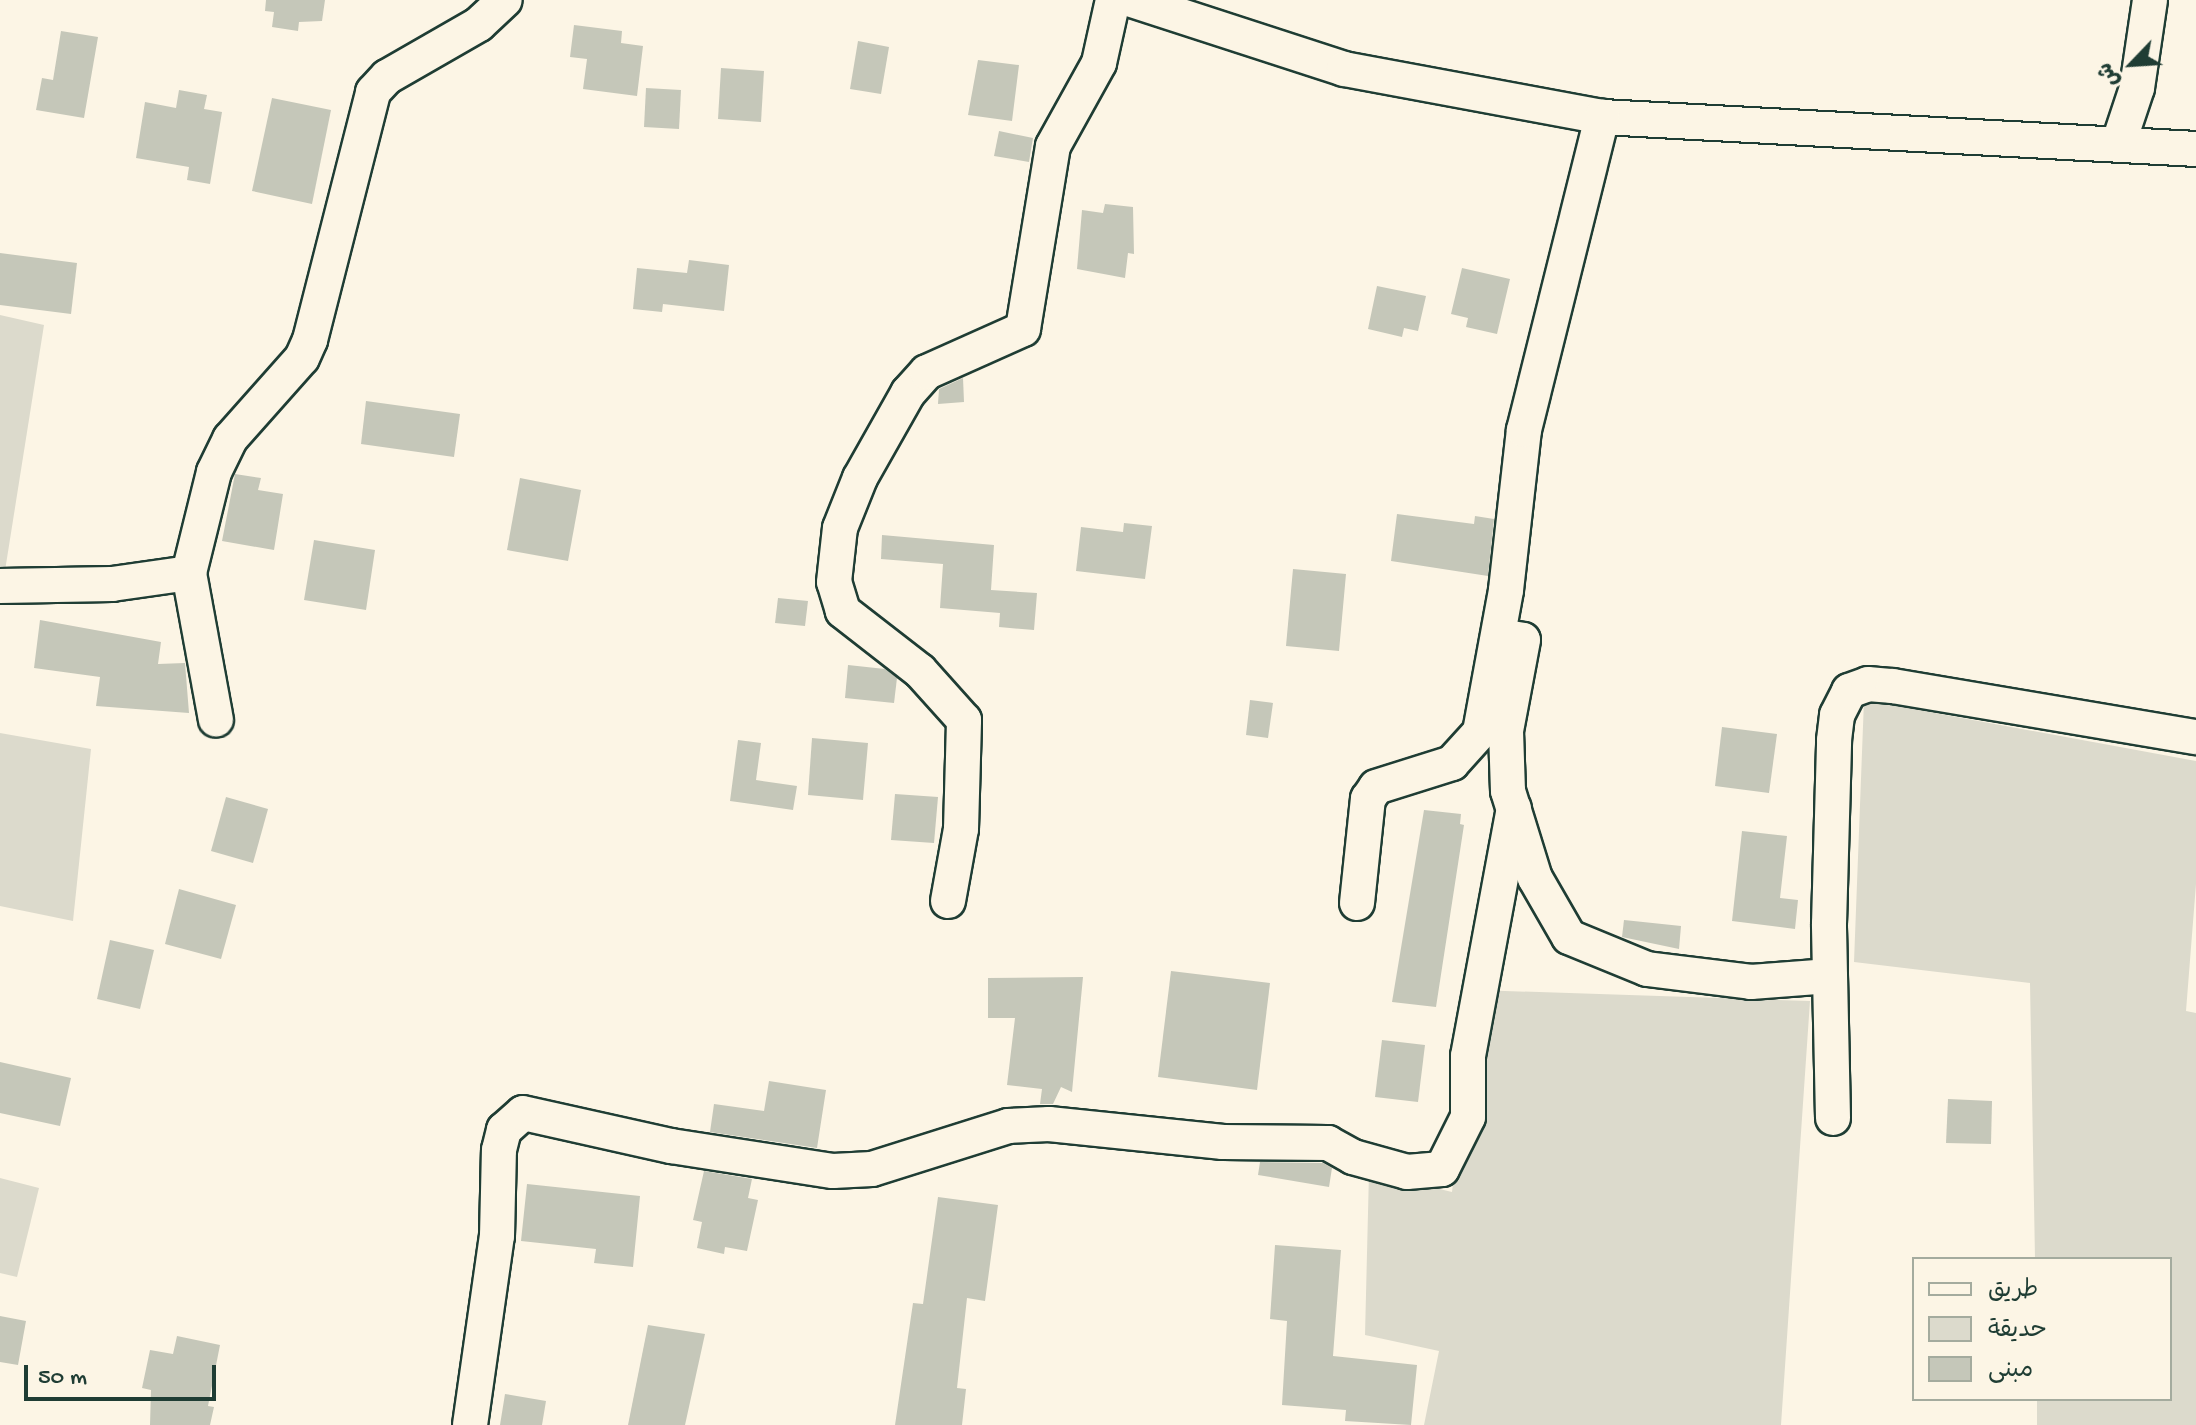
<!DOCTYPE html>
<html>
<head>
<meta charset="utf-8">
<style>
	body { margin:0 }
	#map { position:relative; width:2196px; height:1425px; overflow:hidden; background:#fcf5e5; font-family:"Gochi Hand","Playpen Sans Arabic",sans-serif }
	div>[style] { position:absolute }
	.green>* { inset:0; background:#dcdacc }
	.building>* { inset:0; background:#c5c7b9 }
	.roads { filter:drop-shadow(2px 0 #1f3d34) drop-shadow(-2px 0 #1f3d34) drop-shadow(0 2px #1f3d34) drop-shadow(0 -2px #1f3d34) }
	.minor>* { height:34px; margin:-17px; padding:0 17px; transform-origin:17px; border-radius:17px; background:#fcf5e5 }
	span { translate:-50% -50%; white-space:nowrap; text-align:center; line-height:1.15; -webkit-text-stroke:6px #fcf5e5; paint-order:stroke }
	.legend { position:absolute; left:1912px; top:1257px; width:260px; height:144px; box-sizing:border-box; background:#fcf5e5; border:2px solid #a4ab9e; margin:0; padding:10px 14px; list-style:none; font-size:24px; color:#1f3d34 }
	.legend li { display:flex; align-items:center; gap:16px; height:40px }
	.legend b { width:40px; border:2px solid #a4ab9e }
	.north { position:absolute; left:2092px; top:24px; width:80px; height:80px; -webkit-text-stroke:6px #fcf5e5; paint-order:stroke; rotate:245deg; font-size:22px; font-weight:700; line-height:32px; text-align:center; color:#1f3d34 }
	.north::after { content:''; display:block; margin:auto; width:28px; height:36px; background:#1f3d34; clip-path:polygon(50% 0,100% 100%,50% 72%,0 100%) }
	.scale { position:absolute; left:24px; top:1365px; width:192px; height:36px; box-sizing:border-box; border:4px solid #1f3d34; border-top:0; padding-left:10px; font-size:24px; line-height:28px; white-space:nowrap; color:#1f3d34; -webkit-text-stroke:6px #fcf5e5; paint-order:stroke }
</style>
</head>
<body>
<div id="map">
	<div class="green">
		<div style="clip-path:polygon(0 315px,44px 325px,4px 577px,0 576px)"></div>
		<div style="clip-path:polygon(1864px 700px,2196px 761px,2196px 884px,2186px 1011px,2196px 1013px,2196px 1425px,2037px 1425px,2037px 1399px,2170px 1399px,2170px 1259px,2035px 1259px,2030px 983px,1854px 962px)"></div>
		<div style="clip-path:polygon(0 733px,91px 749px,73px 921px,0 906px)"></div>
		<div style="clip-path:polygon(1476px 990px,1810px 1001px,1781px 1425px,1424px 1425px,1439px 1351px,1365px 1335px,1369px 1172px,1452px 1192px)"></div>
		<div style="clip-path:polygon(0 1178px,39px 1188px,17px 1277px,0 1273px)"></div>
	</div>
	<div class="building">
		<div style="clip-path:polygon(266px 0,325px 0,322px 21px,299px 22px,298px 31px,272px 27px,274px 12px,265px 11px)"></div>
		<div style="clip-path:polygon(574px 25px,622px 31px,621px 43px,643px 46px,637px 96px,583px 89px,587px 59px,570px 57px)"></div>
		<div style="clip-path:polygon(61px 31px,98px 37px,84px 118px,36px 110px,42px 78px,53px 80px)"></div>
		<div style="clip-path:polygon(858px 41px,889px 47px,881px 94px,850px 89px)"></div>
		<div style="clip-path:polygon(978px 60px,1019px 65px,1012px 121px,968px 115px)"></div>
		<div style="clip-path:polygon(721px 68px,764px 71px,761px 122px,718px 119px)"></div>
		<div style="clip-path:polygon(646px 88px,681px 90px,679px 129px,644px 127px)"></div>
		<div style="clip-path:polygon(179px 90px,207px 95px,204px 109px,222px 112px,210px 184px,187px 180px,189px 167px,136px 158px,145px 102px,176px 108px)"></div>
		<div style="clip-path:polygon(272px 98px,331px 110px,312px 204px,252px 191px)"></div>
		<div style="clip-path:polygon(999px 131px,1033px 138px,1029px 162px,994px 156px)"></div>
		<div style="clip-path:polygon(1105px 204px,1133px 207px,1134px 254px,1128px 253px,1125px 278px,1077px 269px,1082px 210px,1103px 213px)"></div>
		<div style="clip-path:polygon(0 253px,77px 263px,71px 314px,0 305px)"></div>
		<div style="clip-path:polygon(689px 260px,729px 265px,724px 311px,663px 304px,662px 312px,633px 309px,637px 268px,687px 273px)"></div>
		<div style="clip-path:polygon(1462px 268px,1510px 279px,1497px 334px,1466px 327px,1468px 318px,1451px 314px)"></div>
		<div style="clip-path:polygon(1377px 286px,1426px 296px,1418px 331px,1404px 328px,1402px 337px,1368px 329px)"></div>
		<div style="clip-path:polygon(963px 378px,964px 402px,938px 404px,939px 389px)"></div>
		<div style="clip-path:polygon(366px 401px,460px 414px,454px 457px,361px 444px)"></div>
		<div style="clip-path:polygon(235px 474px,261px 478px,258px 490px,283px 494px,274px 550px,222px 541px)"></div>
		<div style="clip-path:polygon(520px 478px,581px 490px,568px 561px,507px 550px)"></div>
		<div style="clip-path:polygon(1397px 514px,1474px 524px,1475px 516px,1494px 519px,1488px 576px,1391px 561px)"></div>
		<div style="clip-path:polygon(1124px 523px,1152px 526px,1145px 579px,1076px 571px,1081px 527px,1123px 532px)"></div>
		<div style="clip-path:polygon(882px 535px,994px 545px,991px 590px,1037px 593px,1034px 630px,999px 627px,1000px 613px,940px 608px,943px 564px,881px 559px)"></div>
		<div style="clip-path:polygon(314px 540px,375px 550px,366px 610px,304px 600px)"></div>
		<div style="clip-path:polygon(1293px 569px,1346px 574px,1339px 651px,1286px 646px)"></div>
		<div style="clip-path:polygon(778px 598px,808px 601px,805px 626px,775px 623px)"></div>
		<div style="clip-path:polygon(40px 620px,161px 642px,158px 664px,185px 663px,189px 713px,96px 706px,100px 677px,34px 668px)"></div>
		<div style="clip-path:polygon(848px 665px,885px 669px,897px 678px,894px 703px,845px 698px)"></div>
		<div style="clip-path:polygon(1250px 700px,1273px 703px,1268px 738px,1246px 735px)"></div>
		<div style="clip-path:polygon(1722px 727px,1777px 734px,1769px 793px,1715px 786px)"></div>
		<div style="clip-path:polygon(812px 738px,868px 743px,863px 800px,808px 795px)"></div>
		<div style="clip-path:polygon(738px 740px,761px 743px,756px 780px,797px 786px,793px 810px,730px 801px)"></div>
		<div style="clip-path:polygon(895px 794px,938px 797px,934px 843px,891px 840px)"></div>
		<div style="clip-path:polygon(226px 797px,268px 809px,253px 863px,211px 851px)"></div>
		<div style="clip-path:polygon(1424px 810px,1461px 814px,1460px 824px,1464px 825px,1436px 1007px,1392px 1002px)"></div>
		<div style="clip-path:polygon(1742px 831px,1787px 836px,1780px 898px,1798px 900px,1795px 929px,1732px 921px)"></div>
		<div style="clip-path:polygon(179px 889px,236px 905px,221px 959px,165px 944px)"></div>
		<div style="clip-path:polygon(1624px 920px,1681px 926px,1679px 949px,1622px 937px)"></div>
		<div style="clip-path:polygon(110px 940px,154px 950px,140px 1009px,97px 999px)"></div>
		<div style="clip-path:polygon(1171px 971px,1270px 983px,1257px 1090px,1158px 1077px)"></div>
		<div style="clip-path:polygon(1083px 977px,1072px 1092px,1061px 1087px,1053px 1104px,1040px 1104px,1042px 1089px,1007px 1085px,1015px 1018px,988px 1018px,988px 978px)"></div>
		<div style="clip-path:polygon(1382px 1040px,1425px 1045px,1418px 1102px,1375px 1097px)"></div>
		<div style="clip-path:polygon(0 1062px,71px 1078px,60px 1126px,0 1113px)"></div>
		<div style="clip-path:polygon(769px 1081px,826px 1090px,817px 1148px,710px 1132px,714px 1104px,764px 1111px)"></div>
		<div style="clip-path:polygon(1948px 1099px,1992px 1101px,1991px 1144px,1946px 1143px)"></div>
		<div style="clip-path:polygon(1260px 1162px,1323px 1163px,1332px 1168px,1329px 1187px,1258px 1175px)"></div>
		<div style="clip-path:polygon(704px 1171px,752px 1179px,748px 1198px,758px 1200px,747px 1251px,725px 1247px,724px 1254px,697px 1248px,702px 1222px,693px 1220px)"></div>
		<div style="clip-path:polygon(527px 1184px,640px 1196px,633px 1267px,594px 1263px,596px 1249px,521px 1241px)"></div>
		<div style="clip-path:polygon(938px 1197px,998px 1205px,985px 1301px,967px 1298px,957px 1388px,966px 1389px,962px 1425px,895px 1425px,913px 1303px,923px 1304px)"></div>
		<div style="clip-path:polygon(1275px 1245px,1341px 1250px,1333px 1356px,1417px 1365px,1411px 1425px,1345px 1421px,1346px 1410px,1282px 1405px,1287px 1321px,1270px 1319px)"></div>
		<div style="clip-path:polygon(0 1316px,26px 1321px,18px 1365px,0 1362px)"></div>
		<div style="clip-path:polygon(648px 1325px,705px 1334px,685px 1425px,628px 1425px)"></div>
		<div style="clip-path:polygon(177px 1336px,220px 1345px,208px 1406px,214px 1407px,210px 1425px,150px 1425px,151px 1390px,142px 1388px,150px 1350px,173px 1354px)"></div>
		<div style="clip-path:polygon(505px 1394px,546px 1401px,542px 1425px,500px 1425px)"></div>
	</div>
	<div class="roads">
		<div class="minor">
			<div style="left:1132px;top:0;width:223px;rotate:18deg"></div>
			<div style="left:1344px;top:69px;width:262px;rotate:10.5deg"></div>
			<div style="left:1602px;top:117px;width:595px;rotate:3.08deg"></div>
			<div style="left:2119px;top:142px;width:57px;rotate:-71.6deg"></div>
			<div style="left:2137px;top:88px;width:89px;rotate:-81.6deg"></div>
			<div style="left:189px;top:573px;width:149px;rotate:79.6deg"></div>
			<div style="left:0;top:586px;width:112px;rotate:-1deg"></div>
			<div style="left:112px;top:584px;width:78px;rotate:-8.1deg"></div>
			<div style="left:189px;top:573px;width:104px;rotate:-76.1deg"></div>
			<div style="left:214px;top:472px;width:37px;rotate:-64deg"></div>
			<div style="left:230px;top:439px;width:108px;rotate:-48.4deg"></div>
			<div style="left:302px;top:358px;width:20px;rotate:-66deg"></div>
			<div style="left:310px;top:340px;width:256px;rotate:-75.7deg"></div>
			<div style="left:373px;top:92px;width:21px;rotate:-47deg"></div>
			<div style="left:387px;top:77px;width:106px;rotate:-29.9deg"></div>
			<div style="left:479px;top:24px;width:35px;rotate:-43deg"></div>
			<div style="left:1499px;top:636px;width:24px;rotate:9deg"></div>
			<div style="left:1523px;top:640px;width:93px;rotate:100.6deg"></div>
			<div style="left:1506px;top:731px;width:60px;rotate:88.1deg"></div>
			<div style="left:1508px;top:791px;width:91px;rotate:72.8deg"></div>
			<div style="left:1535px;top:878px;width:68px;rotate:60deg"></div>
			<div style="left:1569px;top:937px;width:84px;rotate:22.3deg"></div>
			<div style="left:1647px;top:969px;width:105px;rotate:7.1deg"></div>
			<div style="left:1751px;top:982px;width:79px;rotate:-4.3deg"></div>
			<div style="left:948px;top:901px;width:73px;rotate:-79.8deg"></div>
			<div style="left:961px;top:829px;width:109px;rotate:-88.4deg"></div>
			<div style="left:964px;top:720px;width:66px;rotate:-131.9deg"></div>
			<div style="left:920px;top:671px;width:98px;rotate:-142.1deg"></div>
			<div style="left:843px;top:611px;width:30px;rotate:-107deg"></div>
			<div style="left:834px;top:582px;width:54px;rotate:-83.7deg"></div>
			<div style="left:840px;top:528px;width:54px;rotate:-68.2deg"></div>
			<div style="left:860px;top:478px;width:98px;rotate:-60.5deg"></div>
			<div style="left:908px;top:393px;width:28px;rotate:-48deg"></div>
			<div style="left:927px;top:372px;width:105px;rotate:-24.1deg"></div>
			<div style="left:1023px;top:329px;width:185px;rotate:-80.7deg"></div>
			<div style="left:1053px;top:146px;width:95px;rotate:-61deg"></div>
			<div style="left:1099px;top:63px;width:65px;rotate:-77.5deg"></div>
			<div style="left:1357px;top:903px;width:105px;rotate:-84deg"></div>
			<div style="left:1368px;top:799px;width:14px;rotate:-56deg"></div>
			<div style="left:1376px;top:787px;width:80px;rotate:-17.5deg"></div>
			<div style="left:1452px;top:763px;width:42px;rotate:-47.9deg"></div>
			<div style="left:1480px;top:732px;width:144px;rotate:-79.6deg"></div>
			<div style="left:1506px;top:590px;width:161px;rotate:-83.6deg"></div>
			<div style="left:1524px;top:430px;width:323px;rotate:-76deg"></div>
			<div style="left:1833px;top:1118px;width:194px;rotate:-91.2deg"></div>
			<div style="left:1829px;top:924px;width:184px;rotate:-88.4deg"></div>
			<div style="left:1834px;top:740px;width:25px;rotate:-83deg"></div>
			<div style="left:1837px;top:715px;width:27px;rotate:-63deg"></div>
			<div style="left:1849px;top:691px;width:20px;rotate:-20deg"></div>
			<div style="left:1868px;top:684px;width:25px;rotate:5deg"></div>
			<div style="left:1893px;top:686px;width:307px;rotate:9.6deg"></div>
			<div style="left:470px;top:1425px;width:191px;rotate:-81.9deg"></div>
			<div style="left:497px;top:1236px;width:86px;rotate:-88.7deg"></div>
			<div style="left:499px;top:1150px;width:21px;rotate:-76deg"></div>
			<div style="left:504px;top:1130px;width:25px;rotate:-42deg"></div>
			<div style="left:523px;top:1113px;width:152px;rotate:12.6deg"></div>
			<div style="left:671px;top:1146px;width:164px;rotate:8.8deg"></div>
			<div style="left:833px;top:1171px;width:39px;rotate:-3deg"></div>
			<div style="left:872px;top:1169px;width:143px;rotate:-17.5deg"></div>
			<div style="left:1008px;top:1126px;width:41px;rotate:-2.8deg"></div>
			<div style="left:1049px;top:1124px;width:175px;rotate:5.9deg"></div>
			<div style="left:1223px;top:1142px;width:105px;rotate:0.5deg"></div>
			<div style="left:1328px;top:1143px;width:29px;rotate:29deg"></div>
			<div style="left:1353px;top:1157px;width:56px;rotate:15.5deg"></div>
			<div style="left:1407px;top:1172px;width:35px;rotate:-5deg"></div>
			<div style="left:1442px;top:1169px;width:58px;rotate:-63.4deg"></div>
			<div style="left:1468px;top:1117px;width:61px;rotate:-90deg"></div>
			<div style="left:1468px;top:1056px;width:252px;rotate:-79.5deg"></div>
		</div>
	</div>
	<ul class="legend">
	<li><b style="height:10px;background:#fcf5e5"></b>طريق</li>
	<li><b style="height:22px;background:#dcdacc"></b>حديقة</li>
	<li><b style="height:22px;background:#c5c7b9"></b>مبنى</li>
	</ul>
	<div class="north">ش</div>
	<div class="scale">50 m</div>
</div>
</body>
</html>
